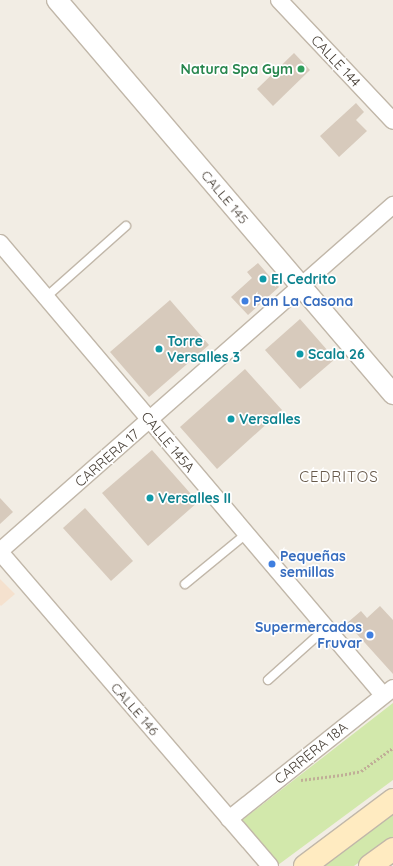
<!DOCTYPE html>
<html>
<head>
<meta charset="utf-8">
<style>
	body { margin:0 }
	#map { position:relative; width:393px; height:866px; overflow:hidden; background:#f2ede4; font-family:Quicksand,sans-serif }
	div>[style] { position:absolute }
	.commercial>* { inset:0; background:#f5e1ce }
	.green>* { inset:0; background:#d2e8ab }
	.building>* { inset:0; background:#d7cabc }
	.path>* { height:2.5px; margin-top:-1.25px; transform-origin:0; background:repeating-linear-gradient(90deg,#c0ae97 0 2px,transparent 0 4px) }
	.roads { filter:drop-shadow(1px 0 #c1b7a9) drop-shadow(-1px 0 #c1b7a9) drop-shadow(0 1px #c1b7a9) drop-shadow(0 -1px #c1b7a9) }
	.service>* { height:8px; margin:-4px; padding:0 4px; transform-origin:4px; border-radius:4px; background:#fff }
	.minor>* { height:16px; margin:-8px; padding:0 8px; transform-origin:8px; border-radius:8px; background:#fff }
	.tertiary>* { height:20px; margin:-10px; padding:0 10px; transform-origin:10px; border-radius:10px; background:#fff }
	.secondary>* { height:22px; margin:-11px; padding:0 11px; transform-origin:11px; border-radius:11px; background:#ffebc1 }
	.dots>* { width:11px; height:11px; translate:-50% -50%; box-sizing:border-box; border:2px solid #fff; border-radius:50% }
	span { translate:-50% -50%; white-space:nowrap; text-align:center; line-height:1.15; -webkit-text-stroke:3.5px #fff; paint-order:stroke }
	.street-label { font-size:14px; color:#453d34 }
	.leisure-label { font-size:14px; color:#27864d; font-weight:700 }
	.right { translate:-100% -50%; text-align:right }
	.culture-label { font-size:14px; color:#0d838f; font-weight:700 }
	.left { translate:0 -50%; text-align:left }
	.shop-label { font-size:14px; color:#366cbe; font-weight:700 }
	.neighbourhood-label { font-size:15px; color:#685a4b; letter-spacing:1px }
</style>
</head>
<body>
<div id="map">
	<div class="commercial">
		<div style="clip-path:polygon(0 579px,15px 594px,1px 606px,0 605px)"></div>
	</div>
	<div class="green">
		<div style="clip-path:polygon(393px 703px,393px 780px,278px 865px,241px 821px)"></div>
		<div style="clip-path:polygon(393px 811px,393px 837px,354px 866px,319px 866px)"></div>
	</div>
	<div class="building">
		<div style="clip-path:polygon(294px 53px,310px 70px,273px 106px,257px 89px)"></div>
		<div style="clip-path:polygon(356px 103px,364px 112px,356px 120px,367px 131px,339px 157px,320px 136px)"></div>
		<div style="clip-path:polygon(258px 263px,279px 287px,248px 315px,231px 297px,252px 278px,247px 272px)"></div>
		<div style="clip-path:polygon(170px 300px,209px 345px,149px 397px,110px 352px)"></div>
		<div style="clip-path:polygon(300px 319px,335px 359px,300px 389px,265px 350px)"></div>
		<div style="clip-path:polygon(245px 369px,282px 410px,217px 469px,180px 427px)"></div>
		<div style="clip-path:polygon(152px 450px,198px 502px,148px 546px,102px 493px)"></div>
		<div style="clip-path:polygon(0 498px,13px 512px,0 524px)"></div>
		<div style="clip-path:polygon(85px 508px,133px 561px,111px 581px,63px 528px)"></div>
		<div style="clip-path:polygon(380px 606px,393px 620px,393px 674px,347px 623px,361px 611px,367px 618px)"></div>
	</div>
	<div class="path">
		<div style="left:301px;top:780px;width:40px;rotate:-7.1deg"></div>
		<div style="left:341px;top:775px;width:20px;rotate:-11deg"></div>
		<div style="left:361px;top:771px;width:39px;rotate:-36deg"></div>
	</div>
	<div class="roads">
		<div class="service">
			<div style="left:46px;top:297px;width:107px;rotate:-41.6deg"></div>
			<div style="left:185px;top:584px;width:79px;rotate:-39.3deg"></div>
			<div style="left:268px;top:680px;width:78px;rotate:-41.9deg"></div>
		</div>
		<div class="minor">
			<div style="left:279px;top:0;width:166px;rotate:46.7deg"></div>
			<div style="left:0;top:243px;width:592px;rotate:49.72deg"></div>
			<div style="left:0;top:551px;width:524px;rotate:-41.36deg"></div>
			<div style="left:0;top:552px;width:414px;rotate:49.3deg"></div>
			<div style="left:229px;top:819px;width:210px;rotate:-38.6deg"></div>
		</div>
		<div class="tertiary">
			<div style="left:57px;top:0;width:518px;rotate:49.54deg"></div>
		</div>
		<div class="secondary">
			<div style="left:305px;top:866px;width:110px;rotate:-36.9deg"></div>
			<div style="left:370px;top:866px;width:29px;rotate:-36deg"></div>
		</div>
	</div>
	<div class="dots">
		<div style="left:301px;top:69px;background:#2e9e5b"></div>
		<div style="left:263px;top:279px;background:#0f9aa8"></div>
		<div style="left:245px;top:301px;background:#3f7fe0"></div>
		<div style="left:159px;top:349px;background:#0f9aa8"></div>
		<div style="left:300px;top:354px;background:#0f9aa8"></div>
		<div style="left:231px;top:419px;background:#0f9aa8"></div>
		<div style="left:150px;top:498px;background:#0f9aa8"></div>
		<div style="left:272px;top:564px;background:#3f7fe0"></div>
		<div style="left:370px;top:635px;background:#3f7fe0"></div>
	</div>
	<div class="street-label">
		<span style="left:336px;top:61px;rotate:47deg">CALLE 144</span>
		<span style="left:225px;top:197px;rotate:50deg">CALLE 145</span>
		<span style="left:168px;top:442px;rotate:50deg">CALLE 145A</span>
		<span style="left:107px;top:458px;rotate:-41deg">CARRERA 17</span>
		<span style="left:135px;top:709px;rotate:49deg">CALLE 146</span>
		<span style="left:311px;top:753px;rotate:-39deg">CARRERA 18A</span>
	</div>
	<div class="leisure-label">
		<span class="right" style="left:293px;top:69px">Natura Spa Gym</span>
	</div>
	<div class="culture-label">
		<span class="left" style="left:271px;top:279px">El Cedrito</span>
		<span class="left" style="left:167px;top:349px">Torre<br>Versalles 3</span>
		<span class="left" style="left:308px;top:354px">Scala 26</span>
		<span class="left" style="left:239px;top:419px">Versalles</span>
		<span class="left" style="left:158px;top:498px">Versalles II</span>
	</div>
	<div class="shop-label">
		<span class="left" style="left:253px;top:301px">Pan La Casona</span>
		<span class="left" style="left:280px;top:564px">Pequeñas<br>semillas</span>
		<span class="right" style="left:362px;top:635px">Supermercados<br>Fruvar</span>
	</div>
	<div class="neighbourhood-label">
		<span style="left:339px;top:477px">CEDRITOS</span>
	</div>
</div>
</body>
</html>
